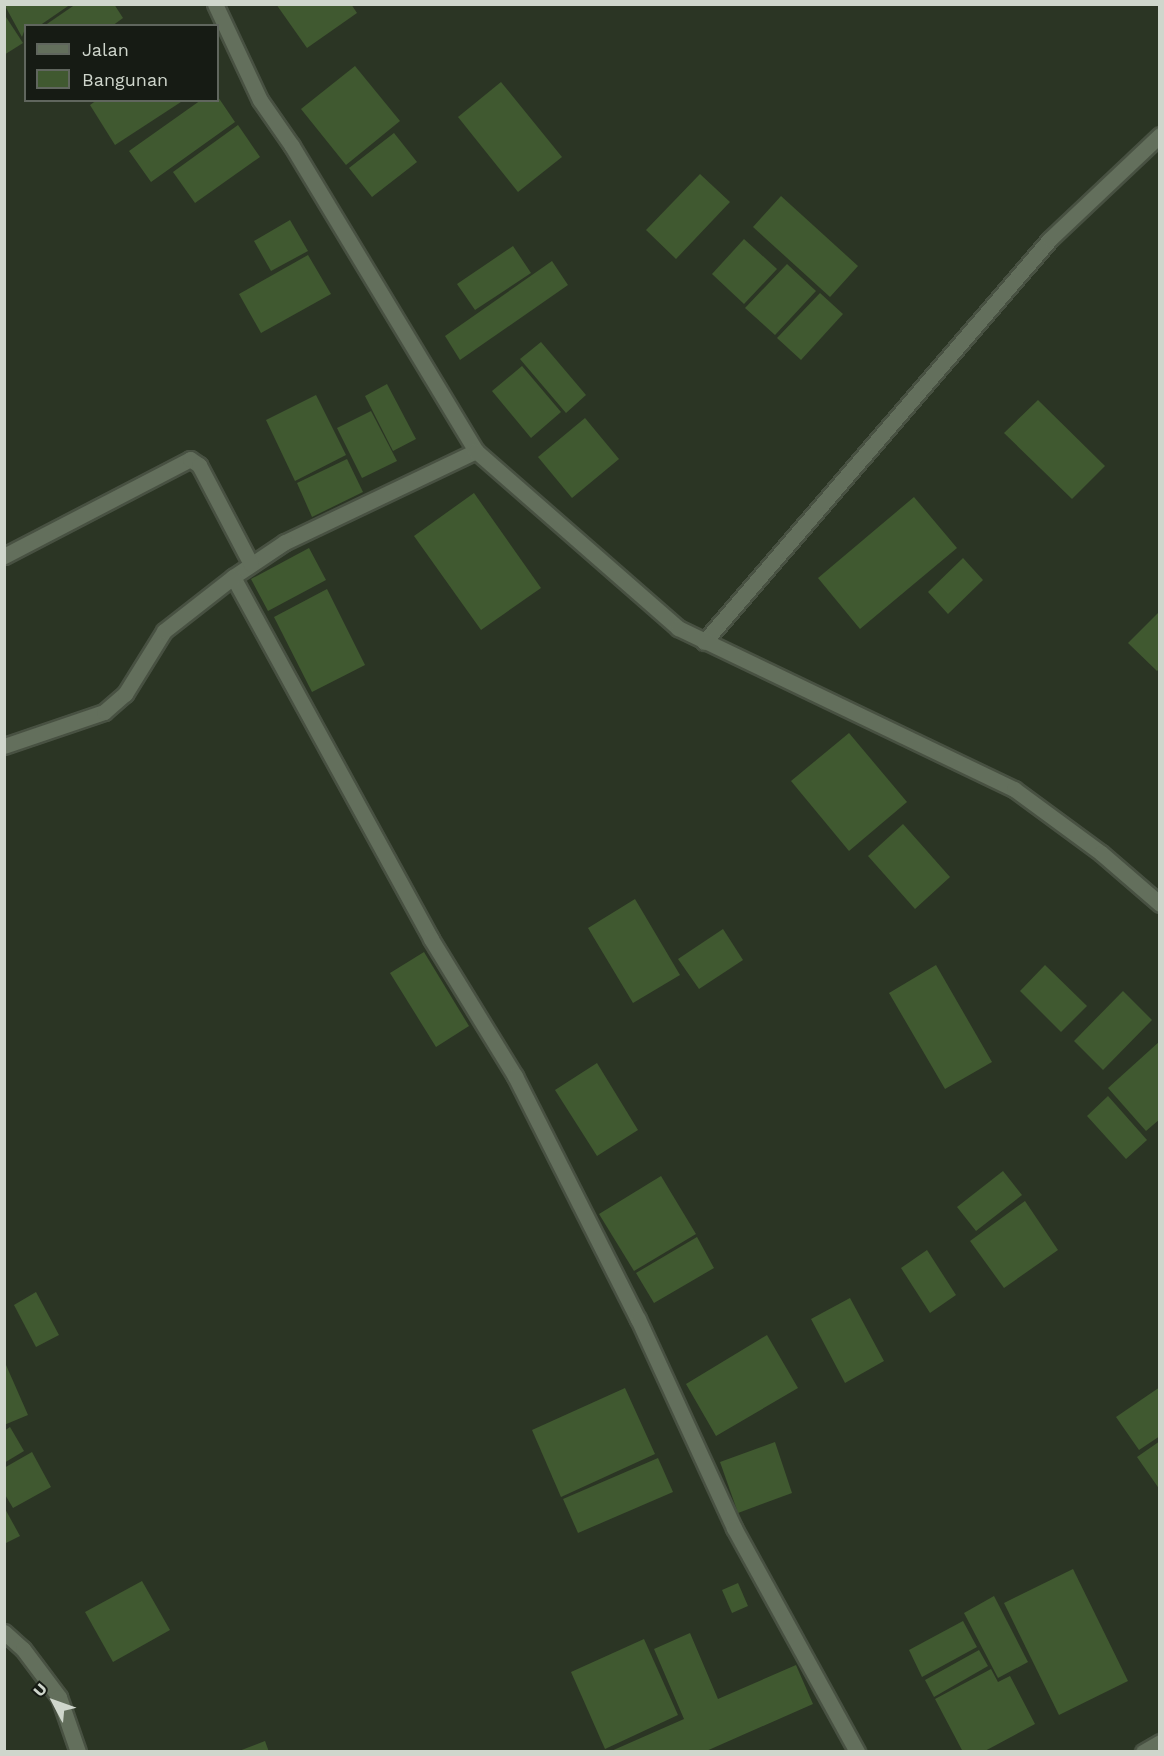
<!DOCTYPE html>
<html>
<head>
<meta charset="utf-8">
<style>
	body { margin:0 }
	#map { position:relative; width:1164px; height:1756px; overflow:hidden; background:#2b3524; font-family:"Work Sans",sans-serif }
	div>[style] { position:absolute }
	.building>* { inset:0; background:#405930 }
	.roads { filter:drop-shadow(2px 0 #485142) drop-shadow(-2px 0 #485142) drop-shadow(0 2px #485142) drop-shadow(0 -2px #485142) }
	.service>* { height:15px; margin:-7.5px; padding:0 7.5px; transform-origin:7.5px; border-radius:7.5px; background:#636f5c }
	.minor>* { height:15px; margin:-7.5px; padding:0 7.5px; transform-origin:7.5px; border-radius:7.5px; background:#636f5c }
	.tertiary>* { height:15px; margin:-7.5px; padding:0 7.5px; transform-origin:7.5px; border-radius:7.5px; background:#636f5c }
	span { translate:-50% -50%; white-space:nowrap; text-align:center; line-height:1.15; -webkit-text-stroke:6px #161b14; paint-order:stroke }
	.frame { position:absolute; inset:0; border:6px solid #cfd6cc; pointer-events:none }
	.legend { position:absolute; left:24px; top:24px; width:195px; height:78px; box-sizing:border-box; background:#161b14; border:2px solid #60665e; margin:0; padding:8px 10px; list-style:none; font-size:18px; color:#cfd6cc }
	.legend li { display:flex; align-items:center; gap:12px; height:30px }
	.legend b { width:30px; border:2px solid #60665e }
	.north { position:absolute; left:24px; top:1672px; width:60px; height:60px; -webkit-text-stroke:4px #161b14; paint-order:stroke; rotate:311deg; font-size:16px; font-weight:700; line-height:24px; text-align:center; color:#cfd6cc }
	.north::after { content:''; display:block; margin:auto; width:21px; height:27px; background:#cfd6cc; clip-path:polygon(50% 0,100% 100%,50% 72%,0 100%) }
</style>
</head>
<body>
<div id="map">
	<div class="building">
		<div style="clip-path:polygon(4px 4px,71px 4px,39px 26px,26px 26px,22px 37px)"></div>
		<div style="clip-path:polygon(76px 4px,114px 4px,123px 18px,112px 26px,44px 26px)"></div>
		<div style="clip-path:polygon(276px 4px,351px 4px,357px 13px,307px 48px)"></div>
		<div style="clip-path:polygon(4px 14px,23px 43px,4px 55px)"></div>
		<div style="clip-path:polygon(355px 66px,400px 121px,346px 165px,301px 109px)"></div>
		<div style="clip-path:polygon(501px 82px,562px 157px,518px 192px,458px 117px)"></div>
		<div style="clip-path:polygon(218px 97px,235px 122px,151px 182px,129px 151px,201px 100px,218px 100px)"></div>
		<div style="clip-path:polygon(97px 100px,184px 100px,115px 145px,90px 105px)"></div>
		<div style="clip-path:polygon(238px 125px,260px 157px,195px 203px,173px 172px)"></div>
		<div style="clip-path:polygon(394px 133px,417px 162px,372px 197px,349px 168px)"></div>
		<div style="clip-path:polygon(700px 174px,730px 202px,676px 259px,646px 230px)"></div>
		<div style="clip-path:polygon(781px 196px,858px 266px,830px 297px,753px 227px)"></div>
		<div style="clip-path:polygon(290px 220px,308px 251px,271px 271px,254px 241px)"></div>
		<div style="clip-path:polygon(744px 239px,777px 269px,744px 304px,712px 274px)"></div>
		<div style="clip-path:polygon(513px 246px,531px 273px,475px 310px,457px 284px)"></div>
		<div style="clip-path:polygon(308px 255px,331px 294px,261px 333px,239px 294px)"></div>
		<div style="clip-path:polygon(552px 261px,568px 285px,460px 360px,445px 336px)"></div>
		<div style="clip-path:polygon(787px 264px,816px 291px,775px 335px,745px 308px)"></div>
		<div style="clip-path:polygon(820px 293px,843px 314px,801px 360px,777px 338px)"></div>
		<div style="clip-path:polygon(541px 342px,586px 395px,566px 413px,520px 359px)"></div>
		<div style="clip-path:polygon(522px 366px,561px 412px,531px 438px,492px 391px)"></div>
		<div style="clip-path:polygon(387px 384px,416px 439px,393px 451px,365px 396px)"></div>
		<div style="clip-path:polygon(316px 395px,346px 455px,295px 481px,266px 420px)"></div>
		<div style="clip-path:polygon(1038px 400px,1105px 466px,1072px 499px,1004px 433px)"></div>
		<div style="clip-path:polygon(371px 411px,397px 461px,362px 478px,337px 428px)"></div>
		<div style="clip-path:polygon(585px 418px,619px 459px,572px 498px,538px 457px)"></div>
		<div style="clip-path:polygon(347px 459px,363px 492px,312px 517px,297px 483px)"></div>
		<div style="clip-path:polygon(474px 493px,541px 588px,481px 630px,414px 536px)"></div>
		<div style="clip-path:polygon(914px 497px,957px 548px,860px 629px,818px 578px)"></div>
		<div style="clip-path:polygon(309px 548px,326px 580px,268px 611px,251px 579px)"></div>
		<div style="clip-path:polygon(963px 558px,983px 580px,948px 614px,928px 592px)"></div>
		<div style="clip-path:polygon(327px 589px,365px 665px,312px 692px,274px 617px)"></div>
		<div style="clip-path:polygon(1160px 611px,1160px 668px,1157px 671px,1128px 643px)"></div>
		<div style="clip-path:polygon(849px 733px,907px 802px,849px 851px,791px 781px)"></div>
		<div style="clip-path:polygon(903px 824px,950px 877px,915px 909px,868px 856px)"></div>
		<div style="clip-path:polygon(635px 899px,680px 975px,633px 1003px,588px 928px)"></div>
		<div style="clip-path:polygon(723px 929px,743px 960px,699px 989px,678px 959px)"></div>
		<div style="clip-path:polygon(424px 952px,469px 1026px,436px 1047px,390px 973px)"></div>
		<div style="clip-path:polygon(936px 965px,992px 1062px,945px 1089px,889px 993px)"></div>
		<div style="clip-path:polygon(1045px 965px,1087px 1006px,1061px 1032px,1020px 991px)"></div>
		<div style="clip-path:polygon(1123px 991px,1152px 1020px,1103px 1070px,1074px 1041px)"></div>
		<div style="clip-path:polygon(1160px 1041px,1160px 1119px,1146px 1131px,1108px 1088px)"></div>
		<div style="clip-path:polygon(597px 1063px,638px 1130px,597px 1156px,555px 1090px)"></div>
		<div style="clip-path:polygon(1108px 1096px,1147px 1140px,1126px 1159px,1087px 1116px)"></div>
		<div style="clip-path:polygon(1003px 1171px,1022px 1195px,976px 1231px,957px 1207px)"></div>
		<div style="clip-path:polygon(661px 1176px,696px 1234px,634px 1271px,599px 1214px)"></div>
		<div style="clip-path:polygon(1025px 1201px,1058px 1250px,1004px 1288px,970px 1241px)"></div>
		<div style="clip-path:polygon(697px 1237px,714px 1268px,654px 1303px,636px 1273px)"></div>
		<div style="clip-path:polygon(927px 1250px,956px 1295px,930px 1313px,901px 1268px)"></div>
		<div style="clip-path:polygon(36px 1292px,59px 1335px,36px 1347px,14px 1305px)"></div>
		<div style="clip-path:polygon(850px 1298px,884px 1361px,845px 1383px,811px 1319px)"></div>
		<div style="clip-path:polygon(767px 1335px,798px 1388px,716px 1436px,686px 1384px)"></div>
		<div style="clip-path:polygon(6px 1365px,28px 1415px,4px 1425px,4px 1366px)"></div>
		<div style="clip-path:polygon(1160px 1387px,1160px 1436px,1139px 1450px,1116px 1417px)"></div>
		<div style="clip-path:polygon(625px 1388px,655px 1454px,561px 1497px,532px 1430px)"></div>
		<div style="clip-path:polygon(10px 1427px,24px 1451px,4px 1463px,4px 1431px)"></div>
		<div style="clip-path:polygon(1160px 1441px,1160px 1490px,1137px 1457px)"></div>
		<div style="clip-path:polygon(775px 1442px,792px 1493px,738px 1513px,720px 1462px)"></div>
		<div style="clip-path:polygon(32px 1452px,51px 1487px,13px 1508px,4px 1493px,4px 1468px)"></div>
		<div style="clip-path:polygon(658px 1458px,673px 1492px,578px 1533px,563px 1499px)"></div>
		<div style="clip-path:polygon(4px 1507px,20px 1536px,4px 1544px)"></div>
		<div style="clip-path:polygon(1073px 1569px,1128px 1681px,1059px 1715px,1004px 1603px)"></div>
		<div style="clip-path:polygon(142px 1581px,170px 1630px,113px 1662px,85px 1612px)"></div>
		<div style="clip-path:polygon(738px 1583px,748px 1606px,732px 1613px,722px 1590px)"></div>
		<div style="clip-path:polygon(994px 1596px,1028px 1662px,998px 1678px,964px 1613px)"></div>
		<div style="clip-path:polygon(963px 1621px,977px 1647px,922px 1677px,909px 1650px)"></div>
		<div style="clip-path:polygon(690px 1633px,718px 1699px,796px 1665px,813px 1704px,704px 1752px,609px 1752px,684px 1719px,654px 1649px)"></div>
		<div style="clip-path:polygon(644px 1639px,678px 1715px,605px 1749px,571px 1672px)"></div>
		<div style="clip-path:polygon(979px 1650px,988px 1666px,934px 1697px,925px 1680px)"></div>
		<div style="clip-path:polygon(991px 1669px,998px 1682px,1010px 1676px,1035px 1724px,983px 1752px,963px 1752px,935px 1699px)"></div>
		<div style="clip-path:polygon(265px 1741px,269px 1752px,239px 1752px,239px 1751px)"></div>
	</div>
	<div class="roads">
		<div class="service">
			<div style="left:476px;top:451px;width:212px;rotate:154.5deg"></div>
			<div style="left:285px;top:542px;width:63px;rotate:146.1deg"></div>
			<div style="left:233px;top:577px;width:413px;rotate:61.3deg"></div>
			<div style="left:431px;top:939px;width:161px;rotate:58.5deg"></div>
			<div style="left:515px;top:1076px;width:272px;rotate:63.2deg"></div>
			<div style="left:638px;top:1319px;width:230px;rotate:65.3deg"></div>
			<div style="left:734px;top:1528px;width:256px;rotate:61.2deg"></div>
			<div style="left:4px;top:556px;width:210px;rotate:-27.5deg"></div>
			<div style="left:190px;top:459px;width:11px;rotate:34deg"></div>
			<div style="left:199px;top:465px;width:112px;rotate:62.3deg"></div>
			<div style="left:704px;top:642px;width:531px;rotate:-49.35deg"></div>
			<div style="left:1050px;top:239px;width:151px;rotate:-43.4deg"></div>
			<div style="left:4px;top:746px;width:106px;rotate:-18.8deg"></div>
			<div style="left:104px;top:712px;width:28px;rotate:-41deg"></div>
			<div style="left:125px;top:694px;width:74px;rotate:-58.2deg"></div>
			<div style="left:164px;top:631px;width:88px;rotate:-38deg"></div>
			<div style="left:4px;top:1632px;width:25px;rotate:42deg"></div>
			<div style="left:23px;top:1649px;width:60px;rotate:53.1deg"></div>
			<div style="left:59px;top:1697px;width:58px;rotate:70.9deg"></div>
		</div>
		<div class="minor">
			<div style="left:215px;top:4px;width:106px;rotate:64.9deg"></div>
			<div style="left:260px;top:100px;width:56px;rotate:55.2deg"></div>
			<div style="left:292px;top:146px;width:356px;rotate:58.9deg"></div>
			<div style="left:476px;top:451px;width:269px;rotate:41.2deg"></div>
			<div style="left:678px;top:628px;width:373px;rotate:25.6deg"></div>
			<div style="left:1014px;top:789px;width:108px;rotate:36.3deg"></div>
			<div style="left:1101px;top:853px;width:78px;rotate:40.8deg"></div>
		</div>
		<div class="tertiary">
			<div style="left:1143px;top:1752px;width:20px;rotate:-30deg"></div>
		</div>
	</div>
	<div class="frame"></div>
	<ul class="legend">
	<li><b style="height:8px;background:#636f5c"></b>Jalan</li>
	<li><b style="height:16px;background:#405930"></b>Bangunan</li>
	</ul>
	<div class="north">U</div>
</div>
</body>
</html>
